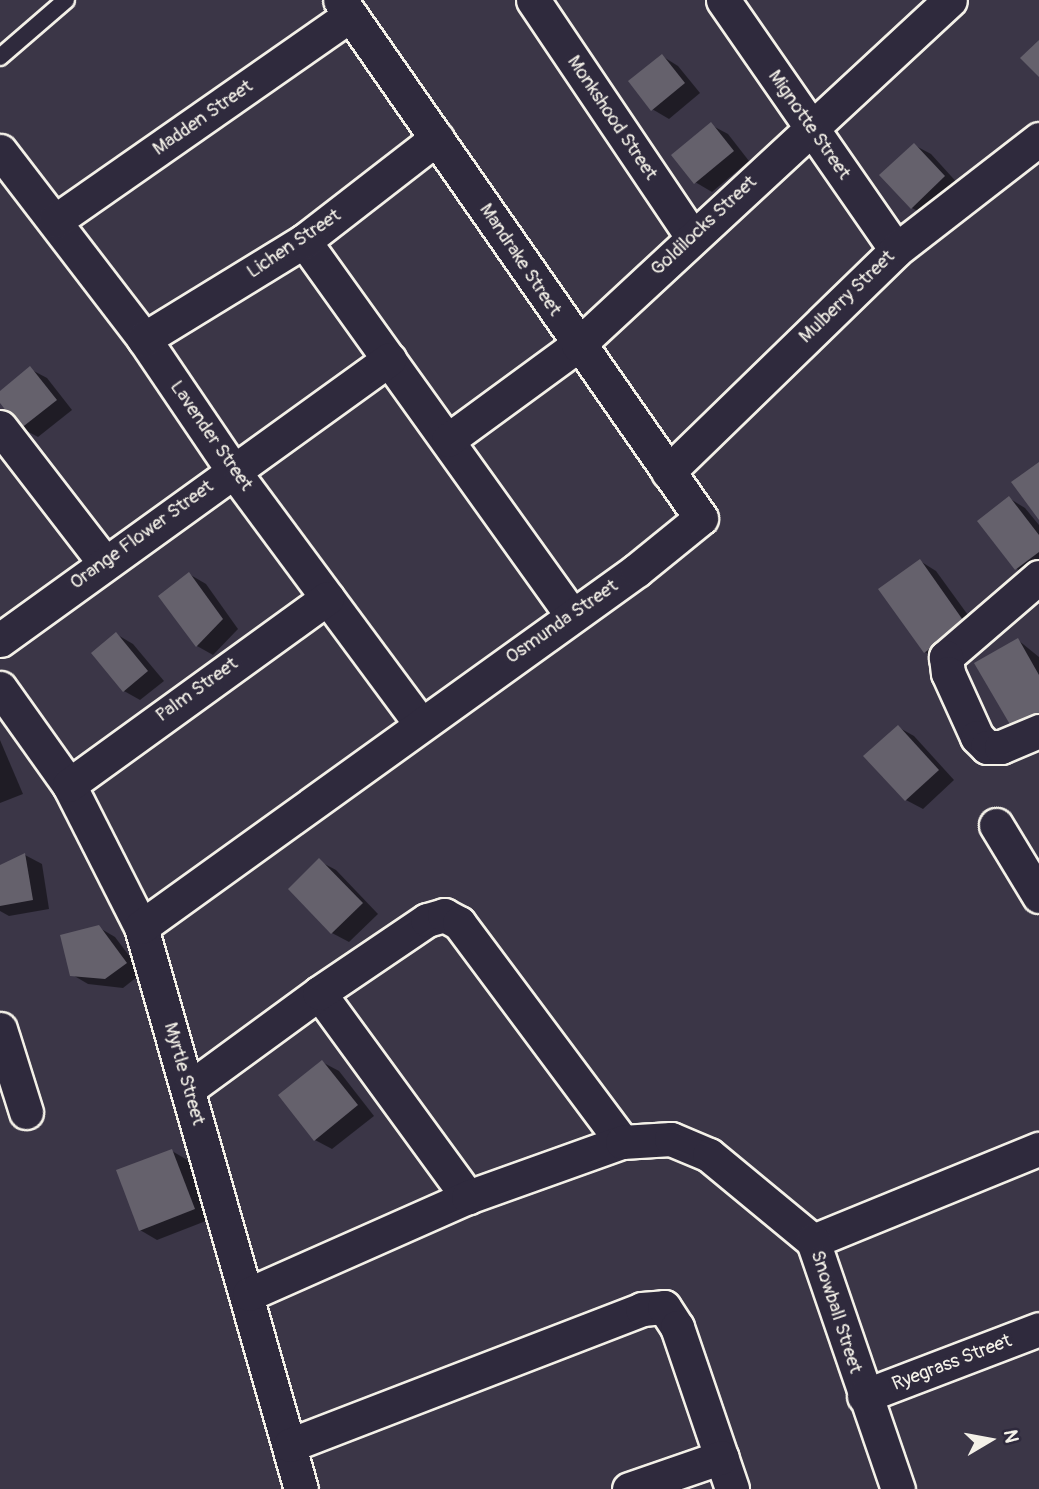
<!DOCTYPE html>
<html>
<head>
<meta charset="utf-8">
<style>
	body { margin:0 }
	#map { position:relative; width:1039px; height:1489px; overflow:hidden; background:#3b3647; font-family:Pangolin,sans-serif }
	div>[style] { position:absolute }
	.shadow>* { inset:0; background:#0007 }
	.building>* { inset:0; background:#65616c }
	.roads { filter:drop-shadow(2px 0 #f4f1e8) drop-shadow(-2px 0 #f4f1e8) drop-shadow(0 2px #f4f1e8) drop-shadow(0 -2px #f4f1e8) }
	.lane>* { height:16px; margin:-8px; padding:0 8px; transform-origin:8px; border-radius:8px; background:#2f2a3d }
	.street>* { height:33px; margin:-16.5px; padding:0 16.5px; transform-origin:16.5px; border-radius:16.5px; background:#2f2a3d }
	span { translate:-50% -50%; white-space:nowrap; text-align:center; line-height:1.15; -webkit-text-stroke:7px #2f2a3d; paint-order:stroke }
	.street-label { font-size:19px; color:#f4f1e8 }
	.north { position:absolute; left:955px; top:1405px; width:70px; height:70px; -webkit-text-stroke:5px #2f2a3d; paint-order:stroke; rotate:80deg; font-size:19px; font-weight:700; line-height:28px; text-align:center; color:#f4f1e8 }
	.north::after { content:''; display:block; margin:auto; width:24px; height:32px; background:#f4f1e8; clip-path:polygon(50% 0,100% 100%,50% 72%,0 100%) }
</style>
</head>
<body>
<div id="map">
	<div class="shadow">
		<div style="clip-path:polygon(662px 56px,678px 66px,700px 93px,669px 119px,652px 109px)"></div>
		<div style="clip-path:polygon(711px 125px,728px 134px,749px 161px,712px 192px,695px 182px)"></div>
		<div style="clip-path:polygon(914px 145px,931px 154px,961px 187px,929px 217px,912px 208px)"></div>
		<div style="clip-path:polygon(30px 369px,47px 378px,72px 410px,38px 437px,21px 428px,0 400px,0 393px)"></div>
		<div style="clip-path:polygon(1009px 498px,1025px 508px,1039px 525px,1039px 574px,1033px 578px,1017px 569px)"></div>
		<div style="clip-path:polygon(920px 561px,936px 571px,981px 633px,942px 661px,925px 652px)"></div>
		<div style="clip-path:polygon(189px 574px,206px 584px,238px 629px,213px 655px,197px 646px)"></div>
		<div style="clip-path:polygon(116px 634px,133px 644px,164px 681px,140px 700px,124px 691px)"></div>
		<div style="clip-path:polygon(1018px 640px,1039px 657px,1039px 738px)"></div>
		<div style="clip-path:polygon(898px 727px,914px 736px,954px 780px,923px 809px,906px 800px)"></div>
		<div style="clip-path:polygon(0 740px,23px 794px,0 803px)"></div>
		<div style="clip-path:polygon(25px 855px,42px 864px,49px 909px,9px 916px,0 911px,0 867px)"></div>
		<div style="clip-path:polygon(319px 861px,336px 870px,378px 914px,349px 942px,332px 933px)"></div>
		<div style="clip-path:polygon(98px 927px,115px 937px,142px 973px,123px 988px,88px 984px,71px 974px)"></div>
		<div style="clip-path:polygon(322px 1062px,339px 1071px,374px 1116px,332px 1149px,315px 1140px)"></div>
		<div style="clip-path:polygon(172px 1151px,189px 1161px,211px 1219px,157px 1240px,140px 1230px)"></div>
	</div>
	<div class="building">
		<div style="clip-path:polygon(1039px 40px,1039px 77px,1020px 58px)"></div>
		<div style="clip-path:polygon(662px 54px,685px 83px,651px 111px,628px 81px)"></div>
		<div style="clip-path:polygon(711px 122px,734px 151px,694px 184px,671px 155px)"></div>
		<div style="clip-path:polygon(914px 143px,945px 176px,911px 209px,879px 175px)"></div>
		<div style="clip-path:polygon(30px 366px,57px 400px,20px 429px,0 403px,0 391px)"></div>
		<div style="clip-path:polygon(1039px 462px,1039px 520px,1011px 482px)"></div>
		<div style="clip-path:polygon(1009px 496px,1039px 535px,1039px 552px,1015px 570px,977px 521px)"></div>
		<div style="clip-path:polygon(920px 559px,965px 623px,924px 653px,878px 589px)"></div>
		<div style="clip-path:polygon(189px 572px,223px 619px,196px 647px,158px 596px)"></div>
		<div style="clip-path:polygon(116px 632px,148px 671px,123px 692px,91px 653px)"></div>
		<div style="clip-path:polygon(1018px 638px,1039px 675px,1039px 719px,1015px 733px,974px 663px)"></div>
		<div style="clip-path:polygon(898px 725px,939px 770px,905px 801px,863px 756px)"></div>
		<div style="clip-path:polygon(25px 853px,33px 900px,0 906px,0 865px)"></div>
		<div style="clip-path:polygon(319px 858px,363px 903px,331px 934px,288px 889px)"></div>
		<div style="clip-path:polygon(99px 925px,127px 963px,105px 979px,70px 976px,60px 935px)"></div>
		<div style="clip-path:polygon(322px 1060px,358px 1105px,314px 1141px,278px 1095px)"></div>
		<div style="clip-path:polygon(172px 1149px,195px 1209px,139px 1231px,116px 1170px)"></div>
	</div>
	<div class="roads">
		<div class="lane">
			<div style="left:0;top:57px;width:87px;rotate:-40.8deg"></div>
		</div>
		<div class="street">
			<div style="left:533px;top:0;width:285px;rotate:56.1deg"></div>
			<div style="left:723px;top:0;width:304px;rotate:55.3deg"></div>
			<div style="left:0;top:151px;width:237px;rotate:52.5deg"></div>
			<div style="left:144px;top:339px;width:157px;rotate:55.9deg"></div>
			<div style="left:232px;top:469px;width:316px;rotate:53.5deg"></div>
			<div style="left:55px;top:221px;width:360px;rotate:-34.9deg"></div>
			<div style="left:304px;top:241px;width:460px;rotate:54.4deg"></div>
			<div style="left:144px;top:339px;width:188px;rotate:-31.5deg"></div>
			<div style="left:304px;top:241px;width:168px;rotate:-37.8deg"></div>
			<div style="left:0;top:427px;width:170px;rotate:52.4deg"></div>
			<div style="left:448px;top:440px;width:161px;rotate:-36.2deg"></div>
			<div style="left:578px;top:345px;width:507px;rotate:-42.84deg"></div>
			<div style="left:668px;top:472px;width:318px;rotate:-44.2deg"></div>
			<div style="left:896px;top:250px;width:181px;rotate:-37.8deg"></div>
			<div style="left:1039px;top:577px;width:123px;rotate:139.3deg"></div>
			<div style="left:946px;top:657px;width:16px;rotate:83deg"></div>
			<div style="left:948px;top:673px;width:70px;rotate:65.6deg"></div>
			<div style="left:977px;top:737px;width:14px;rotate:45deg"></div>
			<div style="left:987px;top:747px;width:14px"></div>
			<div style="left:1001px;top:747px;width:41px;rotate:-22.8deg"></div>
			<div style="left:0;top:640px;width:480px;rotate:-35.8deg"></div>
			<div style="left:0;top:688px;width:119px;rotate:54.6deg"></div>
			<div style="left:69px;top:785px;width:159px;rotate:63.1deg"></div>
			<div style="left:141px;top:927px;width:584px;rotate:74.11deg"></div>
			<div style="left:69px;top:785px;width:319px;rotate:-35.9deg"></div>
			<div style="left:996px;top:825px;width:83px;rotate:58.8deg"></div>
			<div style="left:141px;top:927px;width:611px;rotate:-35.74deg"></div>
			<div style="left:637px;top:570px;width:82px;rotate:-39.1deg"></div>
			<div style="left:701px;top:518px;width:631px;rotate:-124.87deg"></div>
			<div style="left:319px;top:993px;width:253px;rotate:53.9deg"></div>
			<div style="left:0;top:1029px;width:87px;rotate:72.6deg"></div>
			<div style="left:188px;top:1089px;width:162px;rotate:-36.2deg"></div>
			<div style="left:319px;top:993px;width:130px;rotate:-34.1deg"></div>
			<div style="left:427px;top:920px;width:18px;rotate:-16deg"></div>
			<div style="left:444px;top:915px;width:17px;rotate:28deg"></div>
			<div style="left:459px;top:923px;width:273px;rotate:53.3deg"></div>
			<div style="left:813px;top:1241px;width:244px;rotate:-22.2deg"></div>
			<div style="left:249px;top:1294px;width:240px;rotate:-23.9deg"></div>
			<div style="left:468px;top:1197px;width:164px;rotate:-19.7deg"></div>
			<div style="left:622px;top:1142px;width:49px;rotate:-3.5deg"></div>
			<div style="left:671px;top:1139px;width:41px;rotate:22.8deg"></div>
			<div style="left:709px;top:1155px;width:135px;rotate:39.6deg"></div>
			<div style="left:813px;top:1241px;width:262px;rotate:71.1deg"></div>
			<div style="left:864px;top:1396px;width:187px;rotate:-20.9deg"></div>
			<div style="left:290px;top:1445px;width:377px;rotate:-21.1deg"></div>
			<div style="left:642px;top:1309px;width:22px;rotate:-5deg"></div>
			<div style="left:664px;top:1307px;width:24px;rotate:57deg"></div>
			<div style="left:677px;top:1327px;width:171px;rotate:71.2deg"></div>
			<div style="left:629px;top:1489px;width:98px;rotate:-19deg"></div>
		</div>
	</div>
	<div class="street-label">
		<span style="left:203px;top:118px;rotate:-35deg">Madden Street</span>
		<span style="left:612px;top:118px;rotate:56deg">Monkshood Street</span>
		<span style="left:809px;top:125px;rotate:55deg">Mignotte Street</span>
		<span style="left:704px;top:226px;rotate:-43deg">Goldilocks Street</span>
		<span style="left:294px;top:244px;rotate:-34deg">Lichen Street</span>
		<span style="left:520px;top:260px;rotate:56deg">Mandrake Street</span>
		<span style="left:847px;top:297px;rotate:-44deg">Mulberry Street</span>
		<span style="left:211px;top:436px;rotate:55deg">Lavender Street</span>
		<span style="left:142px;top:535px;rotate:-36deg">Orange Flower Street</span>
		<span style="left:562px;top:622px;rotate:-35deg">Osmunda Street</span>
		<span style="left:197px;top:690px;rotate:-36deg">Palm Street</span>
		<span style="left:184px;top:1074px;rotate:74deg">Myrtle Street</span>
		<span style="left:836px;top:1312px;rotate:72deg">Snowball Street</span>
		<span style="left:952px;top:1363px;rotate:-21deg">Ryegrass Street</span>
	</div>
	<div class="north">N</div>
</div>
</body>
</html>
